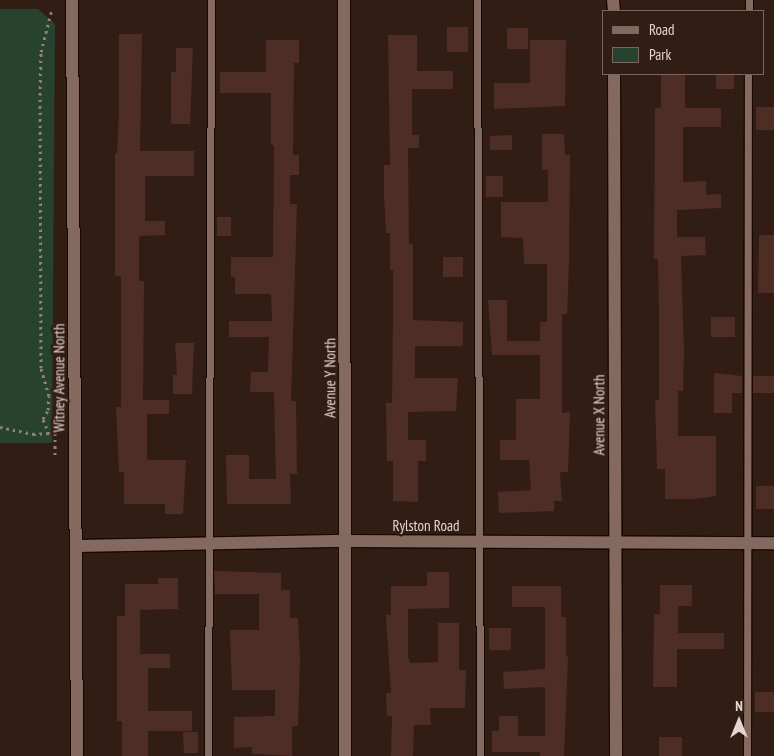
<!DOCTYPE html>
<html>
<head>
<meta charset="utf-8">
<style>
	body { margin:0 }
	#map { position:relative; width:774px; height:756px; overflow:hidden; background:#321d14; font-family:"PT Sans Narrow",sans-serif }
	div>[style] { position:absolute }
	.green>* { inset:0; background:#27432f }
	.building>* { inset:0; background:#4e2d25 }
	.path>* { height:3px; margin-top:-1.5px; transform-origin:0; background:repeating-linear-gradient(90deg,#928078 0 2.5px,transparent 0 6.5px) }
	.roads { filter:drop-shadow(1px 0 #190701) drop-shadow(-1px 0 #190701) drop-shadow(0 1px #190701) drop-shadow(0 -1px #190701) }
	.lane>* { height:7px; margin:-3.5px; padding:0 3.5px; transform-origin:3.5px; border-radius:3.5px; background:#83695e }
	.street>* { height:12px; margin:-6px; padding:0 6px; transform-origin:6px; border-radius:6px; background:#83695e }
	span { translate:-50% -50%; white-space:nowrap; text-align:center; line-height:1.15; -webkit-text-stroke:5px #321d14; paint-order:stroke }
	.street-label { font-size:15px; color:#e4d5ce }
	.legend { position:absolute; left:602px; top:10px; width:162px; height:65px; box-sizing:border-box; background:#321d14; border:1px solid #79675e; margin:0; padding:6px 9px; list-style:none; font-size:15px; color:#e4d5ce }
	.legend li { display:flex; align-items:center; gap:10px; height:25px }
	.legend b { width:25px; border:1px solid #79675e }
	.north { position:absolute; left:714px; top:696px; width:50px; height:50px; -webkit-text-stroke:4px #321d14; paint-order:stroke; rotate:0deg; font-size:14px; font-weight:700; line-height:20px; text-align:center; color:#e4d5ce }
	.north::after { content:''; display:block; margin:auto; width:18px; height:22px; background:#e4d5ce; clip-path:polygon(50% 0,100% 100%,50% 72%,0 100%) }
</style>
</head>
<body>
<div id="map">
	<div class="green">
		<div style="clip-path:polygon(0 9px,38px 9px,55px 24px,52px 443px,0 443px)"></div>
	</div>
	<div class="building">
		<div style="clip-path:polygon(447px 27px,468px 27px,468px 52px,447px 52px)"></div>
		<div style="clip-path:polygon(507px 28px,528px 28px,528px 49px,507px 49px)"></div>
		<div style="clip-path:polygon(119px 34px,142px 34px,140px 151px,194px 151px,194px 176px,145px 176px,145px 221px,165px 221px,165px 235px,139px 236px,139px 281px,144px 281px,143px 400px,169px 400px,169px 414px,147px 414px,147px 460px,186px 460px,183px 514px,165px 514px,165px 504px,124px 504px,124px 472px,119px 472px,116px 407px,121px 407px,121px 276px,115px 276px,115px 153px,117px 153px,119px 113px)"></div>
		<div style="clip-path:polygon(388px 35px,417px 35px,417px 71px,453px 71px,453px 89px,412px 89px,412px 135px,419px 135px,419px 148px,408px 148px,409px 244px,413px 244px,413px 320px,463px 322px,463px 346px,415px 346px,415px 378px,458px 378px,456px 411px,408px 412px,408px 440px,426px 440px,426px 461px,418px 461px,418px 502px,393px 501px,393px 461px,387px 461px,386px 403px,392px 403px,393px 320px,393px 270px,390px 270px,390px 233px,386px 233px,384px 195px,384px 165px,390px 165px)"></div>
		<div style="clip-path:polygon(266px 40px,299px 40px,299px 63px,294px 63px,293px 155px,299px 155px,299px 175px,290px 175px,290px 204px,297px 204px,291px 401px,296px 401px,297px 474px,290px 474px,291px 504px,227px 504px,226px 455px,249px 455px,249px 479px,276px 479px,274px 392px,250px 392px,251px 372px,268px 372px,269px 337px,229px 337px,229px 321px,272px 321px,271px 294px,235px 294px,235px 277px,231px 277px,231px 257px,273px 257px,274px 145px,271px 145px,271px 93px,220px 93px,220px 72px,266px 72px)"></div>
		<div style="clip-path:polygon(530px 40px,566px 40px,565px 106px,494px 109px,494px 83px,530px 83px)"></div>
		<div style="clip-path:polygon(176px 48px,193px 48px,190px 124px,171px 124px,171px 72px,176px 72px)"></div>
		<div style="clip-path:polygon(661px 74px,685px 74px,685px 108px,721px 108px,721px 127px,683px 127px,683px 182px,706px 181px,706px 195px,721px 194px,721px 208px,677px 210px,677px 237px,705px 237px,706px 255px,681px 256px,684px 352px,683px 391px,678px 391px,678px 436px,716px 436px,716px 496px,694px 499px,665px 499px,665px 469px,657px 469px,655px 400px,659px 400px,659px 309px,658px 259px,654px 259px,655px 108px,661px 108px)"></div>
		<div style="clip-path:polygon(716px 74px,734px 74px,734px 89px,716px 89px)"></div>
		<div style="clip-path:polygon(756px 107px,774px 107px,774px 130px,756px 130px)"></div>
		<div style="clip-path:polygon(542px 134px,564px 134px,565px 155px,570px 155px,569px 264px,567px 314px,562px 314px,562px 413px,570px 412px,568px 472px,560px 472px,562px 501px,554px 501px,554px 511px,499px 513px,498px 492px,531px 490px,529px 460px,500px 460px,500px 440px,516px 440px,516px 399px,540px 399px,540px 355px,492px 355px,488px 300px,507px 300px,507px 341px,540px 341px,540px 322px,547px 322px,547px 264px,524px 264px,523px 238px,501px 237px,501px 202px,548px 202px,548px 170px,542px 170px)"></div>
		<div style="clip-path:polygon(512px 135px,512px 150px,490px 150px,490px 136px)"></div>
		<div style="clip-path:polygon(486px 176px,503px 176px,503px 197px,486px 197px)"></div>
		<div style="clip-path:polygon(217px 217px,231px 217px,231px 236px,217px 236px)"></div>
		<div style="clip-path:polygon(759px 235px,774px 235px,774px 293px,758px 293px)"></div>
		<div style="clip-path:polygon(443px 257px,463px 257px,463px 277px,443px 277px)"></div>
		<div style="clip-path:polygon(711px 317px,735px 317px,735px 337px,711px 337px)"></div>
		<div style="clip-path:polygon(175px 343px,194px 343px,192px 394px,173px 394px,173px 375px,177px 375px)"></div>
		<div style="clip-path:polygon(714px 373px,742px 376px,742px 393px,732px 393px,732px 413px,714px 413px)"></div>
		<div style="clip-path:polygon(753px 376px,774px 376px,774px 393px,753px 393px)"></div>
		<div style="clip-path:polygon(756px 486px,774px 486px,774px 509px,756px 509px)"></div>
		<div style="clip-path:polygon(214px 571px,281px 573px,281px 590px,290px 590px,290px 618px,298px 618px,300px 658px,298px 726px,292px 726px,292px 756px,252px 754px,252px 747px,234px 748px,234px 717px,275px 716px,275px 690px,232px 690px,230px 630px,259px 630px,259px 594px,215px 594px)"></div>
		<div style="clip-path:polygon(427px 572px,449px 572px,449px 608px,408px 609px,408px 657px,410px 663px,438px 662px,438px 623px,459px 623px,459px 670px,466px 670px,465px 708px,430px 708px,431px 725px,414px 725px,413px 756px,391px 756px,392px 716px,387px 716px,386px 693px,391px 693px,386px 615px,391px 615px,391px 586px,427px 586px)"></div>
		<div style="clip-path:polygon(158px 578px,178px 578px,178px 609px,140px 610px,140px 654px,170px 654px,170px 668px,148px 668px,148px 711px,192px 711px,192px 731px,148px 731px,148px 756px,122px 756px,122px 721px,117px 721px,117px 616px,125px 616px,125px 584px,158px 584px)"></div>
		<div style="clip-path:polygon(660px 585px,692px 585px,692px 606px,678px 606px,678px 633px,724px 633px,724px 649px,677px 649px,677px 687px,653px 687px,654px 614px,660px 614px)"></div>
		<div style="clip-path:polygon(512px 586px,561px 586px,561px 617px,566px 617px,566px 656px,568px 656px,564px 756px,540px 756px,540px 752px,492px 752px,492px 731px,499px 731px,499px 716px,518px 716px,518px 736px,545px 736px,545px 687px,504px 689px,503px 672px,545px 669px,545px 607px,512px 607px)"></div>
		<div style="clip-path:polygon(489px 628px,511px 628px,511px 650px,489px 650px)"></div>
		<div style="clip-path:polygon(755px 692px,774px 692px,774px 712px,755px 712px)"></div>
		<div style="clip-path:polygon(183px 732px,198px 732px,198px 753px,184px 753px)"></div>
		<div style="clip-path:polygon(659px 737px,682px 737px,682px 756px,659px 756px)"></div>
	</div>
	<div class="path">
		<div style="left:0;top:427px;width:34px;rotate:12deg"></div>
		<div style="left:33px;top:434px;width:22px;rotate:-3deg"></div>
		<div style="left:55px;top:433px;width:23px;rotate:90deg"></div>
		<div style="left:49px;top:434px;width:16px;rotate:-112deg"></div>
		<div style="left:43px;top:419px;width:10px;rotate:-61deg"></div>
		<div style="left:48px;top:410px;width:14px;rotate:-86deg"></div>
		<div style="left:49px;top:396px;width:29px;rotate:-106deg"></div>
		<div style="left:41px;top:368px;width:273px;rotate:-90.2deg"></div>
		<div style="left:40px;top:95px;width:43px;rotate:-88.7deg"></div>
		<div style="left:41px;top:52px;width:44px;rotate:-75.7deg"></div>
	</div>
	<div class="roads">
		<div class="lane">
			<div style="left:477px;top:0;width:756px;rotate:89.77deg"></div>
			<div style="left:749px;top:11px;width:11px;rotate:-90deg"></div>
			<div style="left:208px;top:756px;width:756px;rotate:-89.77deg"></div>
			<div style="left:747px;top:756px;width:682px;rotate:-89.92deg"></div>
		</div>
		<div class="street">
			<div style="left:72px;top:0;width:756px;rotate:89.62deg"></div>
			<div style="left:344px;top:0;width:756px;rotate:89.92deg"></div>
			<div style="left:613px;top:0;width:11px;rotate:85deg"></div>
			<div style="left:614px;top:74px;width:682px;rotate:89.83deg"></div>
			<div style="left:77px;top:546px;width:270px;rotate:-1.1deg"></div>
			<div style="left:347px;top:541px;width:427px;rotate:0.3deg"></div>
		</div>
	</div>
	<div class="street-label">
		<span style="left:59px;top:378px;rotate:-90deg">Witney Avenue North</span>
		<span style="left:330px;top:378px;rotate:-90deg">Avenue Y North</span>
		<span style="left:599px;top:415px;rotate:-90deg">Avenue X North</span>
		<span style="left:426px;top:526px">Rylston Road</span>
	</div>
	<ul class="legend">
	<li><b style="height:6px;background:#83695e"></b>Road</li>
	<li><b style="height:14px;background:#27432f"></b>Park</li>
	</ul>
	<div class="north">N</div>
</div>
</body>
</html>
